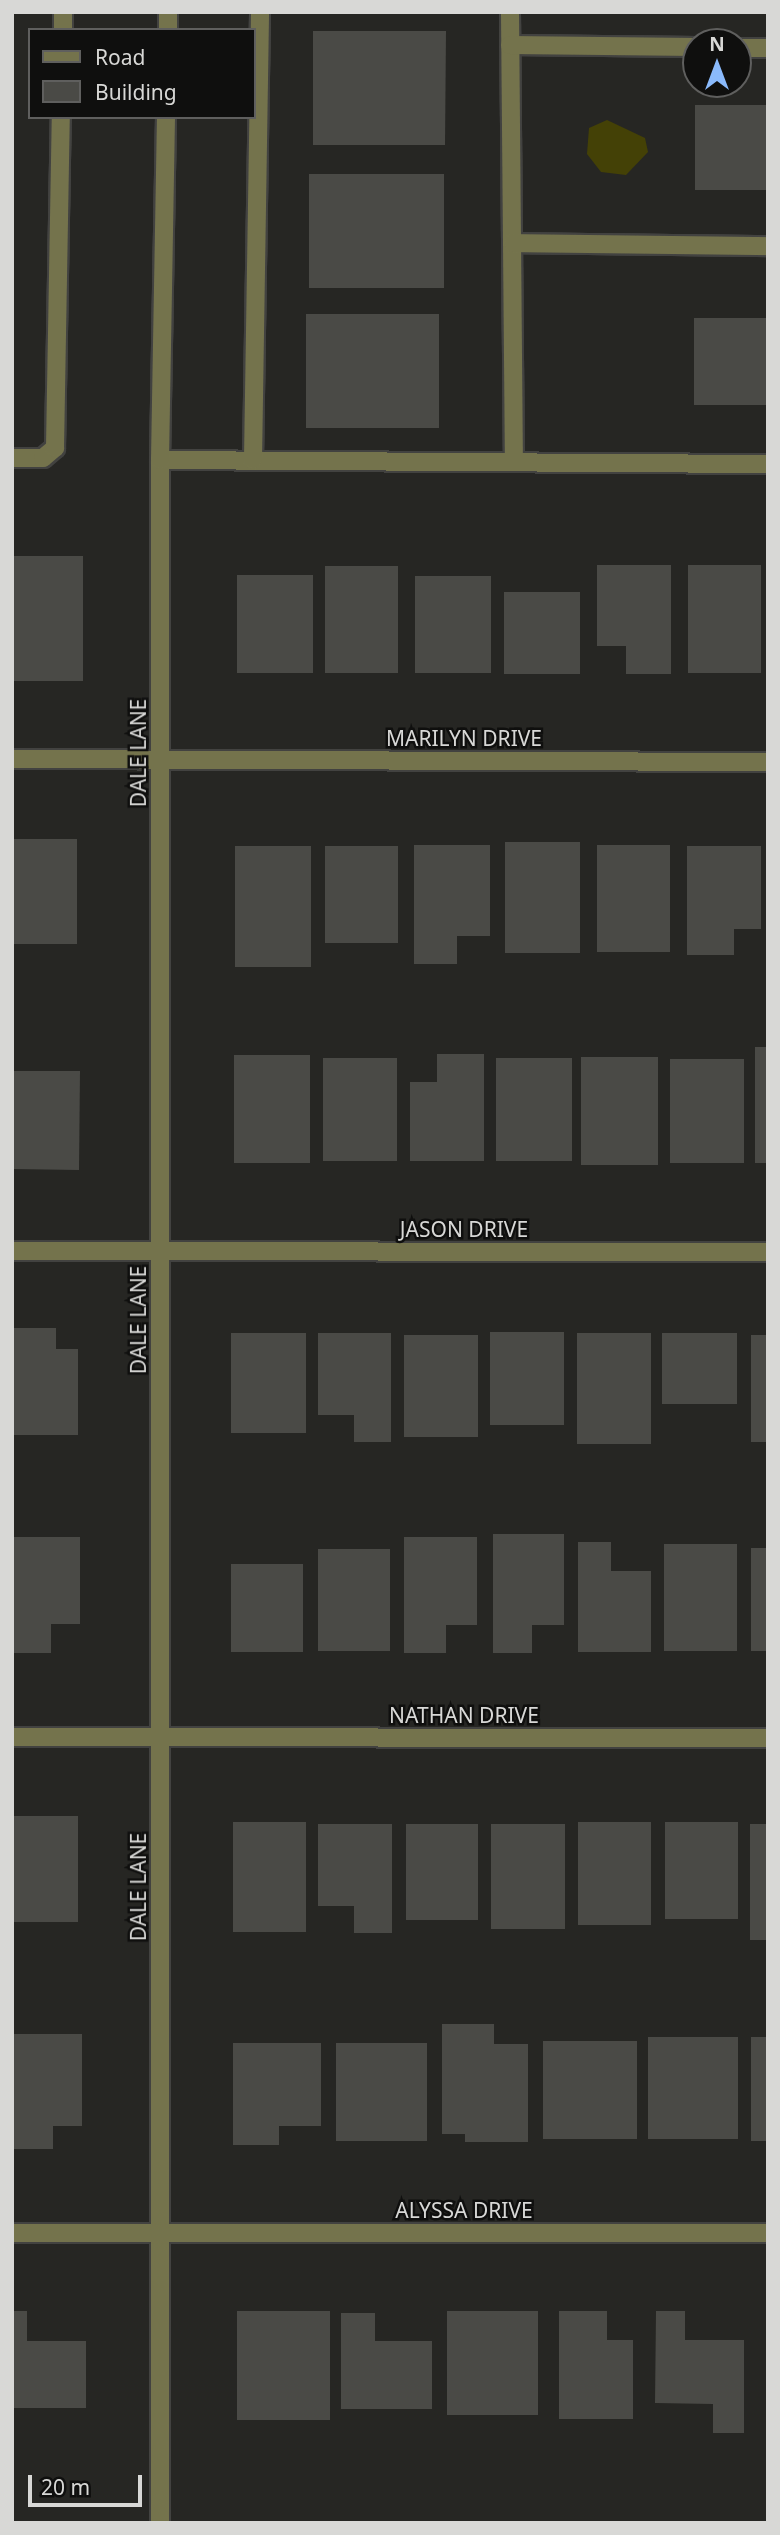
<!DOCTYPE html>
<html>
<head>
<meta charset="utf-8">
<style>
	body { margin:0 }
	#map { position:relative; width:780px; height:2535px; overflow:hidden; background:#262623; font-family:"Noto Sans",sans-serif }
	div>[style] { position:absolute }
	.green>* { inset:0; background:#444106 }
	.building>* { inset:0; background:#4a4a46 }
	.roads { filter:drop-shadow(2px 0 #424240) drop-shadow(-2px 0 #424240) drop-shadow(0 2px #424240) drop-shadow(0 -2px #424240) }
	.minor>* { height:18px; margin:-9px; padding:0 9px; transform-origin:9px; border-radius:9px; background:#74734c }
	span { translate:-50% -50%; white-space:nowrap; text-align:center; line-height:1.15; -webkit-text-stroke:5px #0f0f0e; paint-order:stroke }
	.street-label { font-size:21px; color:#d8d8d6 }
	.frame { position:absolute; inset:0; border:14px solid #d8d8d6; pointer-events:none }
	.legend { position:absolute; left:28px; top:28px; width:228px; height:91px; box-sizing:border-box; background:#0f0f0e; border:2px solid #5f5f5e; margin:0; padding:9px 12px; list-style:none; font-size:21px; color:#d8d8d6 }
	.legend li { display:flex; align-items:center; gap:14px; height:35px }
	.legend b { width:35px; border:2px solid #5f5f5e }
	.north { position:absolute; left:682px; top:28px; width:70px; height:70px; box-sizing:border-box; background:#0f0f0e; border:2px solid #5f5f5e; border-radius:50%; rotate:0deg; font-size:19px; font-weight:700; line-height:28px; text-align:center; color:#d8d8d6 }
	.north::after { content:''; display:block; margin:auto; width:24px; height:32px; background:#8abafc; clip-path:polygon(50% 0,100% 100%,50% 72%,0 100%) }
	.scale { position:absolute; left:28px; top:2475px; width:114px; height:32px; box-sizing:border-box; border:4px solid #d8d8d6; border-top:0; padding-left:9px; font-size:21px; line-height:24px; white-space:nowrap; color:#d8d8d6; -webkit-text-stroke:5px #0f0f0e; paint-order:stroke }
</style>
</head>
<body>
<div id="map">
	<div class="green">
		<div style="clip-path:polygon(607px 120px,645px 138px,648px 152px,626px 175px,601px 172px,587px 154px,589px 128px)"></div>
	</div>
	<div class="building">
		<div style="clip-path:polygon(313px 31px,446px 31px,445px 145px,313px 145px)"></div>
		<div style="clip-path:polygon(695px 105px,768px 105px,768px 190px,695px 190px)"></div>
		<div style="clip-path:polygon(309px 174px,444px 174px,444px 288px,309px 288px)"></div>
		<div style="clip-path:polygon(306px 314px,439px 314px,439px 428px,306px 428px)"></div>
		<div style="clip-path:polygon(694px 318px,768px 318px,768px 405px,694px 405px)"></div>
		<div style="clip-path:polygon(12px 556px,83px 556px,83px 681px,12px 681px)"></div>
		<div style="clip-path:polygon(597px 565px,671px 565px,671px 674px,626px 674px,626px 646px,597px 646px)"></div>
		<div style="clip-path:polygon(688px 565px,761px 565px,761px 673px,688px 673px)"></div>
		<div style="clip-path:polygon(325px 566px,398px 566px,398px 673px,325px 673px)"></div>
		<div style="clip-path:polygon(237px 575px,313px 575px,313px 673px,237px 673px)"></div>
		<div style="clip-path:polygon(415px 576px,491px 576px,491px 673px,415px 673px)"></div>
		<div style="clip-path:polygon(504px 592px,580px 592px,580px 674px,504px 674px)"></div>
		<div style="clip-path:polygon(12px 839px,77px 839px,77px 944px,12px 944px)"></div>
		<div style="clip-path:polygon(505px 842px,580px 842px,580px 953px,505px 953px)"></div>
		<div style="clip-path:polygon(414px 845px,490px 845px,490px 936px,457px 936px,457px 964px,414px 964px)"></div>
		<div style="clip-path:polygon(597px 845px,670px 845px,670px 952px,597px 952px)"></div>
		<div style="clip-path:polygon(235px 846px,311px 846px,311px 967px,235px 967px)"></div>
		<div style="clip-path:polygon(325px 846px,398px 846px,398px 943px,325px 943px)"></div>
		<div style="clip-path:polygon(687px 846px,761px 846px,761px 929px,734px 929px,734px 955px,687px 955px)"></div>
		<div style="clip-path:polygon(755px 1047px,768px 1047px,768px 1163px,755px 1163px)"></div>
		<div style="clip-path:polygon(437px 1054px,484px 1054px,484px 1161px,410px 1161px,410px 1082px,437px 1082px)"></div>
		<div style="clip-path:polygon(234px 1055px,310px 1055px,310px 1163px,234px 1163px)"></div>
		<div style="clip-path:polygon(581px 1057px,658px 1057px,658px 1165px,581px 1165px)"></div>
		<div style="clip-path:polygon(323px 1058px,397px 1058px,397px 1161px,323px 1161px)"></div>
		<div style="clip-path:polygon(496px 1058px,572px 1058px,572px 1161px,496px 1161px)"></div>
		<div style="clip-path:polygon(670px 1059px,744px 1059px,744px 1163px,670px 1163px)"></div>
		<div style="clip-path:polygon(12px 1071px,80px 1071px,79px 1170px,12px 1169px)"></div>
		<div style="clip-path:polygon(12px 1328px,56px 1328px,56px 1349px,78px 1349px,78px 1435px,12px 1435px)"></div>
		<div style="clip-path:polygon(490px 1332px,564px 1332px,564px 1425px,490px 1425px)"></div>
		<div style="clip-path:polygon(231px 1333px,306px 1333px,306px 1433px,231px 1433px)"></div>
		<div style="clip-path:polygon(318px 1333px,391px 1333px,391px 1442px,354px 1442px,354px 1415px,318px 1415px)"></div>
		<div style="clip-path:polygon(577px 1333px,651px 1333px,651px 1444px,577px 1444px)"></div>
		<div style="clip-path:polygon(662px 1333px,737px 1333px,737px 1404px,662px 1404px)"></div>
		<div style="clip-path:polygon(404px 1335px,478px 1335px,478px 1437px,404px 1437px)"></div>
		<div style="clip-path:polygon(751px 1335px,768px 1335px,768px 1442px,751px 1442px)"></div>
		<div style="clip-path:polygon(493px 1534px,564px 1534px,564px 1625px,532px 1625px,532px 1653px,493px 1653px)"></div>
		<div style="clip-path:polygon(12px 1537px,80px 1537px,80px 1624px,51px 1624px,51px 1653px,12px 1653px)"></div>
		<div style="clip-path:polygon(404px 1537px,477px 1537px,477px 1625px,446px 1625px,446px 1653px,404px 1653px)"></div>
		<div style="clip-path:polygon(578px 1542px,611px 1542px,611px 1571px,651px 1571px,651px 1652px,578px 1652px)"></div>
		<div style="clip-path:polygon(664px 1544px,737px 1544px,737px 1651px,664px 1651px)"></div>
		<div style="clip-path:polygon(751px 1548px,768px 1548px,768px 1651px,751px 1651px)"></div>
		<div style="clip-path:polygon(318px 1549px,390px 1549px,390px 1651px,318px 1651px)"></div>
		<div style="clip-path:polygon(231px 1564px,303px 1564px,303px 1652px,231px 1652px)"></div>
		<div style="clip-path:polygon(12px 1816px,78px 1816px,78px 1922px,12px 1922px)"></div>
		<div style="clip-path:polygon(233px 1822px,306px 1822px,306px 1932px,233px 1932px)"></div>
		<div style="clip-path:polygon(578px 1822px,651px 1822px,651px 1925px,578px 1925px)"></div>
		<div style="clip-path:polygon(665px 1822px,738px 1822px,738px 1919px,665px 1919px)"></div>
		<div style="clip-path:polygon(318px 1824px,392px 1824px,392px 1933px,354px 1933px,354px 1906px,318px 1906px)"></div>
		<div style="clip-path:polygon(406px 1824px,478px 1824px,478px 1920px,406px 1920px)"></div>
		<div style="clip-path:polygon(491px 1824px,565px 1824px,565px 1929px,491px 1929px)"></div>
		<div style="clip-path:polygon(750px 1824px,768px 1824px,768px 1940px,750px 1940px)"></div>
		<div style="clip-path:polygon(442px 2024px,494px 2024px,494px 2044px,528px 2044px,528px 2142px,465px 2142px,465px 2134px,442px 2134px)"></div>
		<div style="clip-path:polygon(12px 2034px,82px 2034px,82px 2126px,53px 2126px,53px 2149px,12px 2149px)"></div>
		<div style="clip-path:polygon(648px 2037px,738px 2037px,738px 2139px,648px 2139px)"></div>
		<div style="clip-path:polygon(751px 2037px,768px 2037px,768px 2141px,751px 2141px)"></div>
		<div style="clip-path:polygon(543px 2041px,637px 2041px,637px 2139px,543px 2139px)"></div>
		<div style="clip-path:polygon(233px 2043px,321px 2043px,321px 2126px,279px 2126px,279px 2145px,233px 2145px)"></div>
		<div style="clip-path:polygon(336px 2043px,427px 2043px,427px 2141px,336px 2141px)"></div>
		<div style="clip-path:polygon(12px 2311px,27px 2311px,27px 2341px,86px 2341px,86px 2408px,12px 2408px)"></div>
		<div style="clip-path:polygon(237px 2311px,330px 2311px,330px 2420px,237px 2420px)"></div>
		<div style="clip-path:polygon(447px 2311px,538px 2311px,538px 2415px,447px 2415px)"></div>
		<div style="clip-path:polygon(559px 2311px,607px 2311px,607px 2340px,633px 2340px,633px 2419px,559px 2419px)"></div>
		<div style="clip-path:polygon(656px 2311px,685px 2311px,685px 2340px,744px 2340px,744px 2433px,713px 2433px,713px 2404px,655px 2403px)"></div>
		<div style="clip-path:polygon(341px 2313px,375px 2313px,375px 2341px,432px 2341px,432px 2409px,341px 2409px)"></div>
	</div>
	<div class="roads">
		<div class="minor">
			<div style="left:510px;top:12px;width:448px;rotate:89.5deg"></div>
			<div style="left:63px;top:30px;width:18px;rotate:-90deg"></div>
			<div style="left:168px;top:30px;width:18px;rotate:-90deg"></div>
			<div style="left:510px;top:45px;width:186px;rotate:0.6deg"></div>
			<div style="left:738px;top:48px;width:30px"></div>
			<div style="left:513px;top:243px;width:255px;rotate:0.7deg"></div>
			<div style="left:12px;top:458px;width:31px"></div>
			<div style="left:43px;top:458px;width:16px;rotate:-40deg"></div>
			<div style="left:55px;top:448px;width:331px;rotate:-89deg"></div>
			<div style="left:160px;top:460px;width:608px;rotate:0.38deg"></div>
			<div style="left:253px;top:460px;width:448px;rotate:-89.1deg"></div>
			<div style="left:12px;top:759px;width:756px;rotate:0.23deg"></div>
			<div style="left:12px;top:1251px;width:756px;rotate:0.08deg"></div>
			<div style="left:12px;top:1737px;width:756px;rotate:0.08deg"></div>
			<div style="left:12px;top:2233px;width:756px"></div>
			<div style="left:160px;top:2523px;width:2063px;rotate:-90deg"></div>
			<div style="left:160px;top:460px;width:343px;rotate:-89deg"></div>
		</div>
	</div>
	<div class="street-label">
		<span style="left:464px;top:738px">MARILYN DRIVE</span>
		<span style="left:138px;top:753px;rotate:-90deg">DALE LANE</span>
		<span style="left:464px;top:1229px">JASON DRIVE</span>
		<span style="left:138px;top:1320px;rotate:-90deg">DALE LANE</span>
		<span style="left:464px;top:1715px">NATHAN DRIVE</span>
		<span style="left:138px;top:1887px;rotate:-90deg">DALE LANE</span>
		<span style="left:464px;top:2210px">ALYSSA DRIVE</span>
	</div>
	<div class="frame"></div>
	<ul class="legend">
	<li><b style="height:9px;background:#74734c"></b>Road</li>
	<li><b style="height:19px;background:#4a4a46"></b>Building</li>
	</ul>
	<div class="north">N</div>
	<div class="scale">20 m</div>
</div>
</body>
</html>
